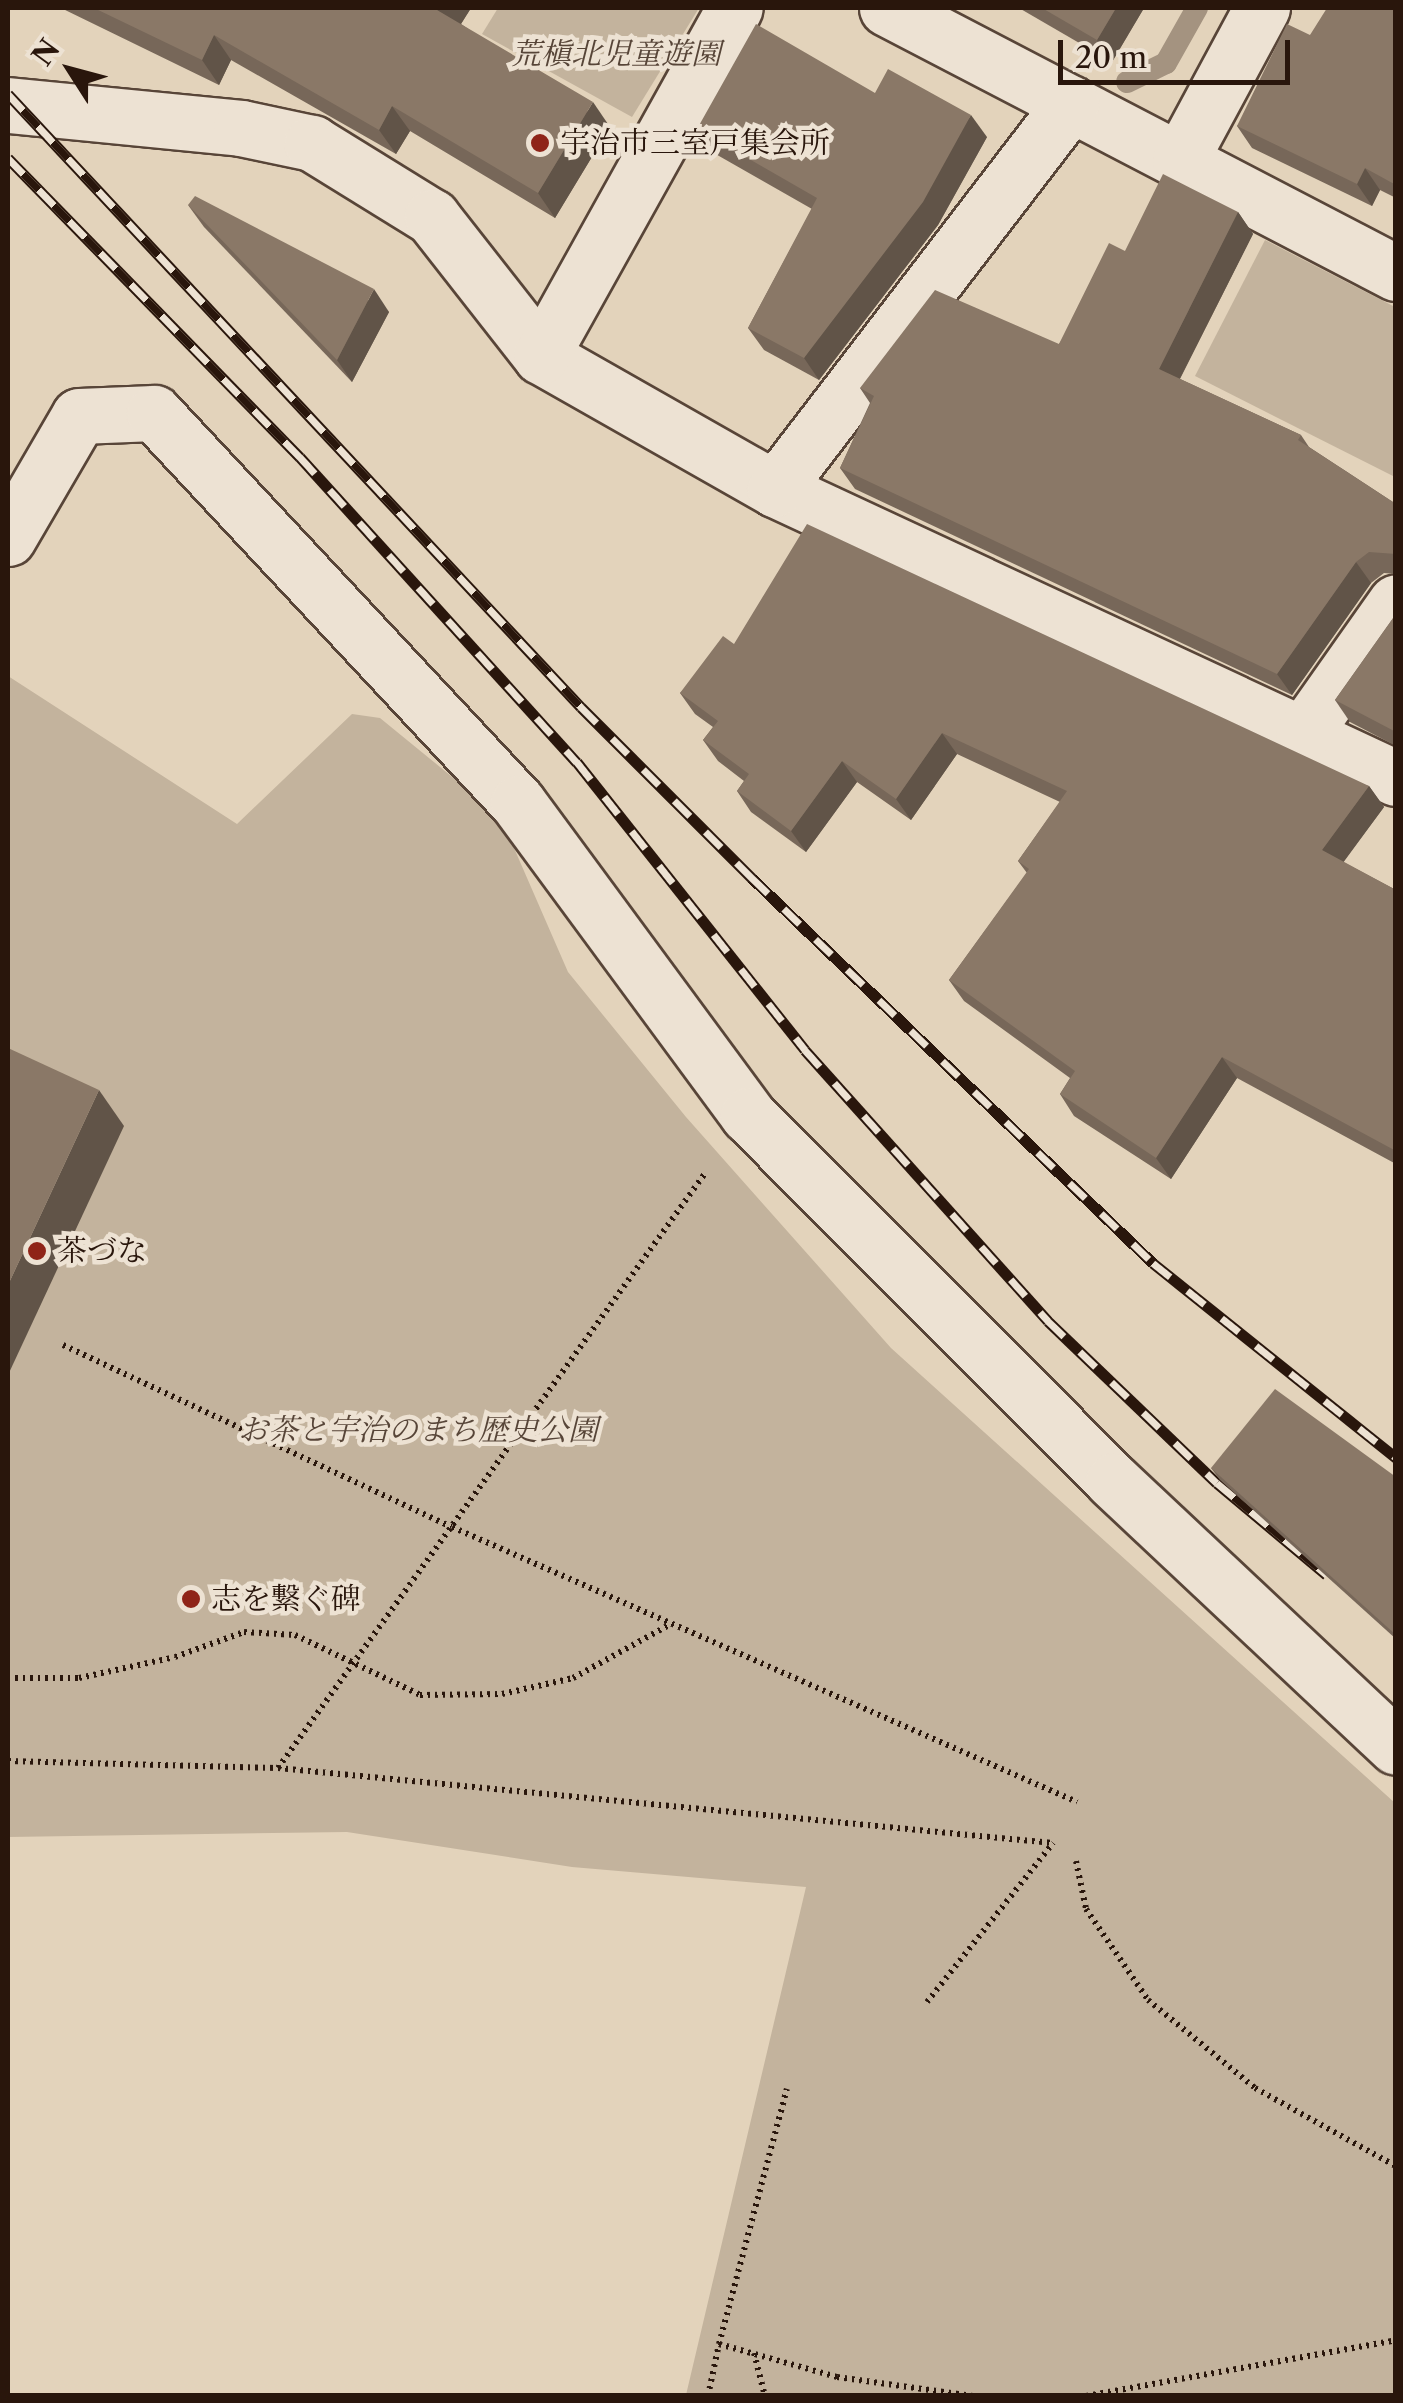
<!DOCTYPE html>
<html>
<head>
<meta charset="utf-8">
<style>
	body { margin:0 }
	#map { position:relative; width:1403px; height:2403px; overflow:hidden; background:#e3d3bb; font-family:"Libre Caslon Text","Noto Serif JP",serif }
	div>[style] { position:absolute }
	.green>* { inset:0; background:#c3b39d }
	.stream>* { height:22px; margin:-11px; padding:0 11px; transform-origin:11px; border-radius:11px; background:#a49380 }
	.path>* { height:6px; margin-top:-3px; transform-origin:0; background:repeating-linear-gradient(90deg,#29160c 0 2.5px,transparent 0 7.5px) }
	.roads { filter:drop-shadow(2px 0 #584538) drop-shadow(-2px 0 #584538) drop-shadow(0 2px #584538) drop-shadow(0 -2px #584538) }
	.minor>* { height:55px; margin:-27.5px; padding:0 27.5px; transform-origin:27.5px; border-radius:27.5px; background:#ede2d3 }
	.rail>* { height:11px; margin-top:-5.5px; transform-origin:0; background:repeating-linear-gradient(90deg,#ede2d3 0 22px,#29160c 0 44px); box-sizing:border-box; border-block:2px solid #29160c }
	.wall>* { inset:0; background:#776759 }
	.shaded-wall>* { inset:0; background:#615448 }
	.building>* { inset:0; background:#8a7867 }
	.dots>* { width:28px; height:28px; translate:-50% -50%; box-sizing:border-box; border:5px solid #ede2d3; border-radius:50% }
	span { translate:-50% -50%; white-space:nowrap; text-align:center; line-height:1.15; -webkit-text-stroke:9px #ede2d3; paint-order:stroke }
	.park-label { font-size:30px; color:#574538; font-style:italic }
	.poi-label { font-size:30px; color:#29160c }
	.left { translate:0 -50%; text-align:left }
	.frame { position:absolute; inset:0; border:10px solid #29160c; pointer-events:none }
	.north { position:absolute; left:20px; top:20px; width:100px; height:100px; -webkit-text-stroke:8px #ede2d3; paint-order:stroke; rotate:306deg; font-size:28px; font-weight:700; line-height:40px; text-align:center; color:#29160c }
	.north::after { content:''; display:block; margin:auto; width:35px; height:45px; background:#29160c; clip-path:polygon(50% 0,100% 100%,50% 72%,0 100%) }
	.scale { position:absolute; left:1058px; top:40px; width:232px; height:45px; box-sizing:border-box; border:5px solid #29160c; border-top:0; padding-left:12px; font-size:30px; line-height:35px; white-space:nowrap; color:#29160c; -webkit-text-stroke:8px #ede2d3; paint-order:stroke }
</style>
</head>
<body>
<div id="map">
	<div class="green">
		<div style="clip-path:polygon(498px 8px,699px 8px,632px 117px,482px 34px)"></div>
		<div style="clip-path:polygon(1265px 240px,1395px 307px,1395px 477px,1195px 376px)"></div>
		<div style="clip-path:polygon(8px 676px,237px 824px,352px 714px,380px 718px,500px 816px,568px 972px,686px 1117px,891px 1348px,1395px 1803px,1395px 2395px,686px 2395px,806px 1887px,572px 1867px,347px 1832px,8px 1837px)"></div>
	</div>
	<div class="stream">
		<div style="left:1127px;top:82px;width:43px;rotate:-26deg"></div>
		<div style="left:1166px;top:63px;width:63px;rotate:-60.6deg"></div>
	</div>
	<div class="path">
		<div style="left:63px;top:1345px;width:429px;rotate:25.1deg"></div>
		<div style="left:452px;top:1527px;width:683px;rotate:23.75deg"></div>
		<div style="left:8px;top:1678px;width:71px"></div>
		<div style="left:79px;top:1678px;width:98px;rotate:-12.3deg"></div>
		<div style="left:175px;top:1657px;width:73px;rotate:-19.9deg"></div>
		<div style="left:244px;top:1632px;width:51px;rotate:3.4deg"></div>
		<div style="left:295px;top:1635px;width:139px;rotate:25.6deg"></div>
		<div style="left:420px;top:1695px;width:82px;rotate:-0.7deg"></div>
		<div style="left:502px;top:1694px;width:73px;rotate:-12.7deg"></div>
		<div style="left:573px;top:1678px;width:112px;rotate:-28.9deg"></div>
		<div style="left:8px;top:1761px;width:270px;rotate:1.5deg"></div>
		<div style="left:278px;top:1768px;width:734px;rotate:-54.32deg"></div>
		<div style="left:278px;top:1768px;width:779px;rotate:5.53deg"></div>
		<div style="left:1076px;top:1861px;width:49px;rotate:78.2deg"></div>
		<div style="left:1086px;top:1909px;width:110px;rotate:55.7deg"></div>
		<div style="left:1148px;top:2000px;width:139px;rotate:39.4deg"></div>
		<div style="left:1255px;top:2088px;width:161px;rotate:29deg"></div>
		<div style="left:927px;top:2002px;width:203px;rotate:-51.6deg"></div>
		<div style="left:719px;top:2344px;width:264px;rotate:-75.1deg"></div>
		<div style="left:754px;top:2353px;width:44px;rotate:75.7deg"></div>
		<div style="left:708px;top:2396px;width:53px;rotate:-78.1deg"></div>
		<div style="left:719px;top:2344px;width:123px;rotate:15.6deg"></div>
		<div style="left:837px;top:2377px;width:137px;rotate:8deg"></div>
		<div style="left:1086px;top:2396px;width:315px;rotate:-10.2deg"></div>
	</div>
	<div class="roads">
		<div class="minor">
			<div style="left:887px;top:8px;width:574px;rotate:27.5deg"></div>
			<div style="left:8px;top:105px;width:234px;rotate:5.6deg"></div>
			<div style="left:241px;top:128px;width:73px;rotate:11.9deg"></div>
			<div style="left:312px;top:143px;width:141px;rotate:31.7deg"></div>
			<div style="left:432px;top:217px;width:177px;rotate:51.9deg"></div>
			<div style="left:541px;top:356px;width:269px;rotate:29.6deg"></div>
			<div style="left:775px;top:489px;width:685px;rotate:24.96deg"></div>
			<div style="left:1180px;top:160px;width:173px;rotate:-61.7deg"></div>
			<div style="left:541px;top:356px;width:398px;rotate:-60.9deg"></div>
			<div style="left:775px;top:489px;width:486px;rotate:-52.5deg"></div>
			<div style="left:8px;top:538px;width:141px;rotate:-59.8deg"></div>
			<div style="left:79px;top:416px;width:75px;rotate:-2.3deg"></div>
			<div style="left:154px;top:413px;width:533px;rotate:46.97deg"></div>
			<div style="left:518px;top:803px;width:388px;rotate:53.6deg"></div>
			<div style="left:748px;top:1115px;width:517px;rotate:45.08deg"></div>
			<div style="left:1113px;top:1481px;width:388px;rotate:43.2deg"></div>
			<div style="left:1303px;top:734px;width:161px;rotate:-54.8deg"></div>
		</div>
	</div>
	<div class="rail">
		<div style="left:8px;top:94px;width:839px;rotate:46.93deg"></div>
		<div style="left:581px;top:707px;width:242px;rotate:45deg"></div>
		<div style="left:752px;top:878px;width:556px;rotate:43.83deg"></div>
		<div style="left:1153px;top:1263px;width:312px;rotate:38.7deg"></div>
		<div style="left:8px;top:158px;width:418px;rotate:45.7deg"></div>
		<div style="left:300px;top:457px;width:412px;rotate:47.8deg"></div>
		<div style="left:577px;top:762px;width:367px;rotate:51.6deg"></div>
		<div style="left:805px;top:1050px;width:364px;rotate:48.1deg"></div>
		<div style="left:1048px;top:1321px;width:234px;rotate:43.8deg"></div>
		<div style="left:1217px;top:1483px;width:143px;rotate:39.9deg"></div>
	</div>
	<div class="wall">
		<div style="clip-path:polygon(61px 8px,471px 8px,461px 24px,610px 127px,555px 218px,410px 131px,396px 154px,231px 60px,219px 85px)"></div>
		<div style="clip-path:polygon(1019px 8px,1144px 8px,1112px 62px)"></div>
		<div style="clip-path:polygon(1396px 8px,1396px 198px,1380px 190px,1372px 206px,1252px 148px,1237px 126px,1310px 35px)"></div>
		<div style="clip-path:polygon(697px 129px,987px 137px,938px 225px,819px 380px,764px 350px,748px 328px,812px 209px,712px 152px)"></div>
		<div style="clip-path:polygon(188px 205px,389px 312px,352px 382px,204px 227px)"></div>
		<div style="clip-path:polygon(1238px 212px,1253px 234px,1180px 379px,1301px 435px,1309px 447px,1396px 504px,1396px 574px,1384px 573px,1371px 583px,1292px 695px,855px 489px,840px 468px,870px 403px,860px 388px,1059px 344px,1125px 251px)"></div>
		<div style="clip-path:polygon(1396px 614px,1396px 746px,1350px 722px,1335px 700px)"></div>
		<div style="clip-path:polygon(734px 644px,1369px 786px,1384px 807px,1343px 862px,1396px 890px,1396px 1164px,1237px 1078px,1171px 1179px,1074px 1116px,1060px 1094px,1070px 1078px,964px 1001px,949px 980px,1027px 873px,1018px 861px,1060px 802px,957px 754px,911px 820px,857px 782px,806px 852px,751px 812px,737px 791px,744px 781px,718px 761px,703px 740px,713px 727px,695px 714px,680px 693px)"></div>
		<div style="clip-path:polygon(1211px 1468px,1396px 1477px,1396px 1639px,1220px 1480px)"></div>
	</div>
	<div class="shaded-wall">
		<div style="clip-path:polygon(438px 8px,471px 8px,454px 35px,437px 10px)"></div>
		<div style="clip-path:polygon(1116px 8px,1144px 8px,1112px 62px,1097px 40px)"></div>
		<div style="clip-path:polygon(214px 35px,231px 60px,219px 85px,202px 60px)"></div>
		<div style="clip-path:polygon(593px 102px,610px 127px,555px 218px,538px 193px)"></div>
		<div style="clip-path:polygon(392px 106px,410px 131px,396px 154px,379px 130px)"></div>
		<div style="clip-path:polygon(971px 115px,987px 137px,938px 225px,819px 380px,804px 358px)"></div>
		<div style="clip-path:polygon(1365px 168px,1380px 190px,1372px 206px,1357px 184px)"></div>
		<div style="clip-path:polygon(1238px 212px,1253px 234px,1174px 390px,1159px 369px)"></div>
		<div style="clip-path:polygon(374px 289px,389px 312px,352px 382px,337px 360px)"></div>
		<div style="clip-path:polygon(1356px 562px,1371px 583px,1292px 695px,1277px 674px)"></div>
		<div style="clip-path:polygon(942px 733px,957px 754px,911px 820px,896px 799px)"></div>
		<div style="clip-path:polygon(842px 761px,857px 782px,806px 852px,791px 831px)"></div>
		<div style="clip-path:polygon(1369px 786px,1384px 807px,1337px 871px,1322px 850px)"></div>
		<div style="clip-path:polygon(1222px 1057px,1237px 1078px,1171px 1179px,1156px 1158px)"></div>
		<div style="clip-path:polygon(99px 1090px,124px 1126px,8px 1375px,8px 1285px)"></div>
	</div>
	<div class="building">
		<div style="clip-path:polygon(94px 8px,438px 8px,437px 10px,593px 102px,538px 193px,392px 106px,379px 130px,214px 35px,202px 60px)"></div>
		<div style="clip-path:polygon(1042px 8px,1116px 8px,1097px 40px)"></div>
		<div style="clip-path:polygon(1327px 8px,1396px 8px,1396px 185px,1365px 168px,1357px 184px,1237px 126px,1287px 24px,1310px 35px)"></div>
		<div style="clip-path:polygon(756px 24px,875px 93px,888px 69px,971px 115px,923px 202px,804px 358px,748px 328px,817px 198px,697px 129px)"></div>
		<div style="clip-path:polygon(1163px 174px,1238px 212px,1159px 369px,1301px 435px,1298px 440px,1396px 504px,1396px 554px,1369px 552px,1356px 562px,1277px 674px,840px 468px,874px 396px,860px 388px,935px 290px,1059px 344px,1109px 243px,1125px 251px)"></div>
		<div style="clip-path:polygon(195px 196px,374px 289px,337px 360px,188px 205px)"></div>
		<div style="clip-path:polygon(807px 524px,1369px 786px,1322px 850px,1396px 890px,1396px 1151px,1222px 1057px,1156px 1158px,1060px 1094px,1075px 1071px,949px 980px,1029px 869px,1018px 861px,1067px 791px,942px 733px,896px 799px,842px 761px,791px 831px,737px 791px,749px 774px,703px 740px,718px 721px,680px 693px,723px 636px,734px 644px)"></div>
		<div style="clip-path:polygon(1396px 614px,1396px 732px,1335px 700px)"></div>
		<div style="clip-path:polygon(8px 1048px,99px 1090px,8px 1285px)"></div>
		<div style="clip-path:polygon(1275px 1389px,1396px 1477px,1396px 1635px,1211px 1468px)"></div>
	</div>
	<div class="dots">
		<div style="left:540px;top:143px;background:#8f2418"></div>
		<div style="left:37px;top:1251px;background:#8f2418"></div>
		<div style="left:191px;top:1599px;background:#8f2418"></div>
	</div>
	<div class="park-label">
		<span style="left:616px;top:54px">荒槇北児童遊園</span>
		<span style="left:418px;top:1430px">お茶と宇治のまち歴史公園</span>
	</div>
	<div class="poi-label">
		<span class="left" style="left:560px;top:143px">宇治市三室戸集会所</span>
		<span class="left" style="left:57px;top:1251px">茶づな</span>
		<span class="left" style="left:211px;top:1599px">志を繋ぐ碑</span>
	</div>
	<div class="frame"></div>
	<div class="north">N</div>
	<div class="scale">20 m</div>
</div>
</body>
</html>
